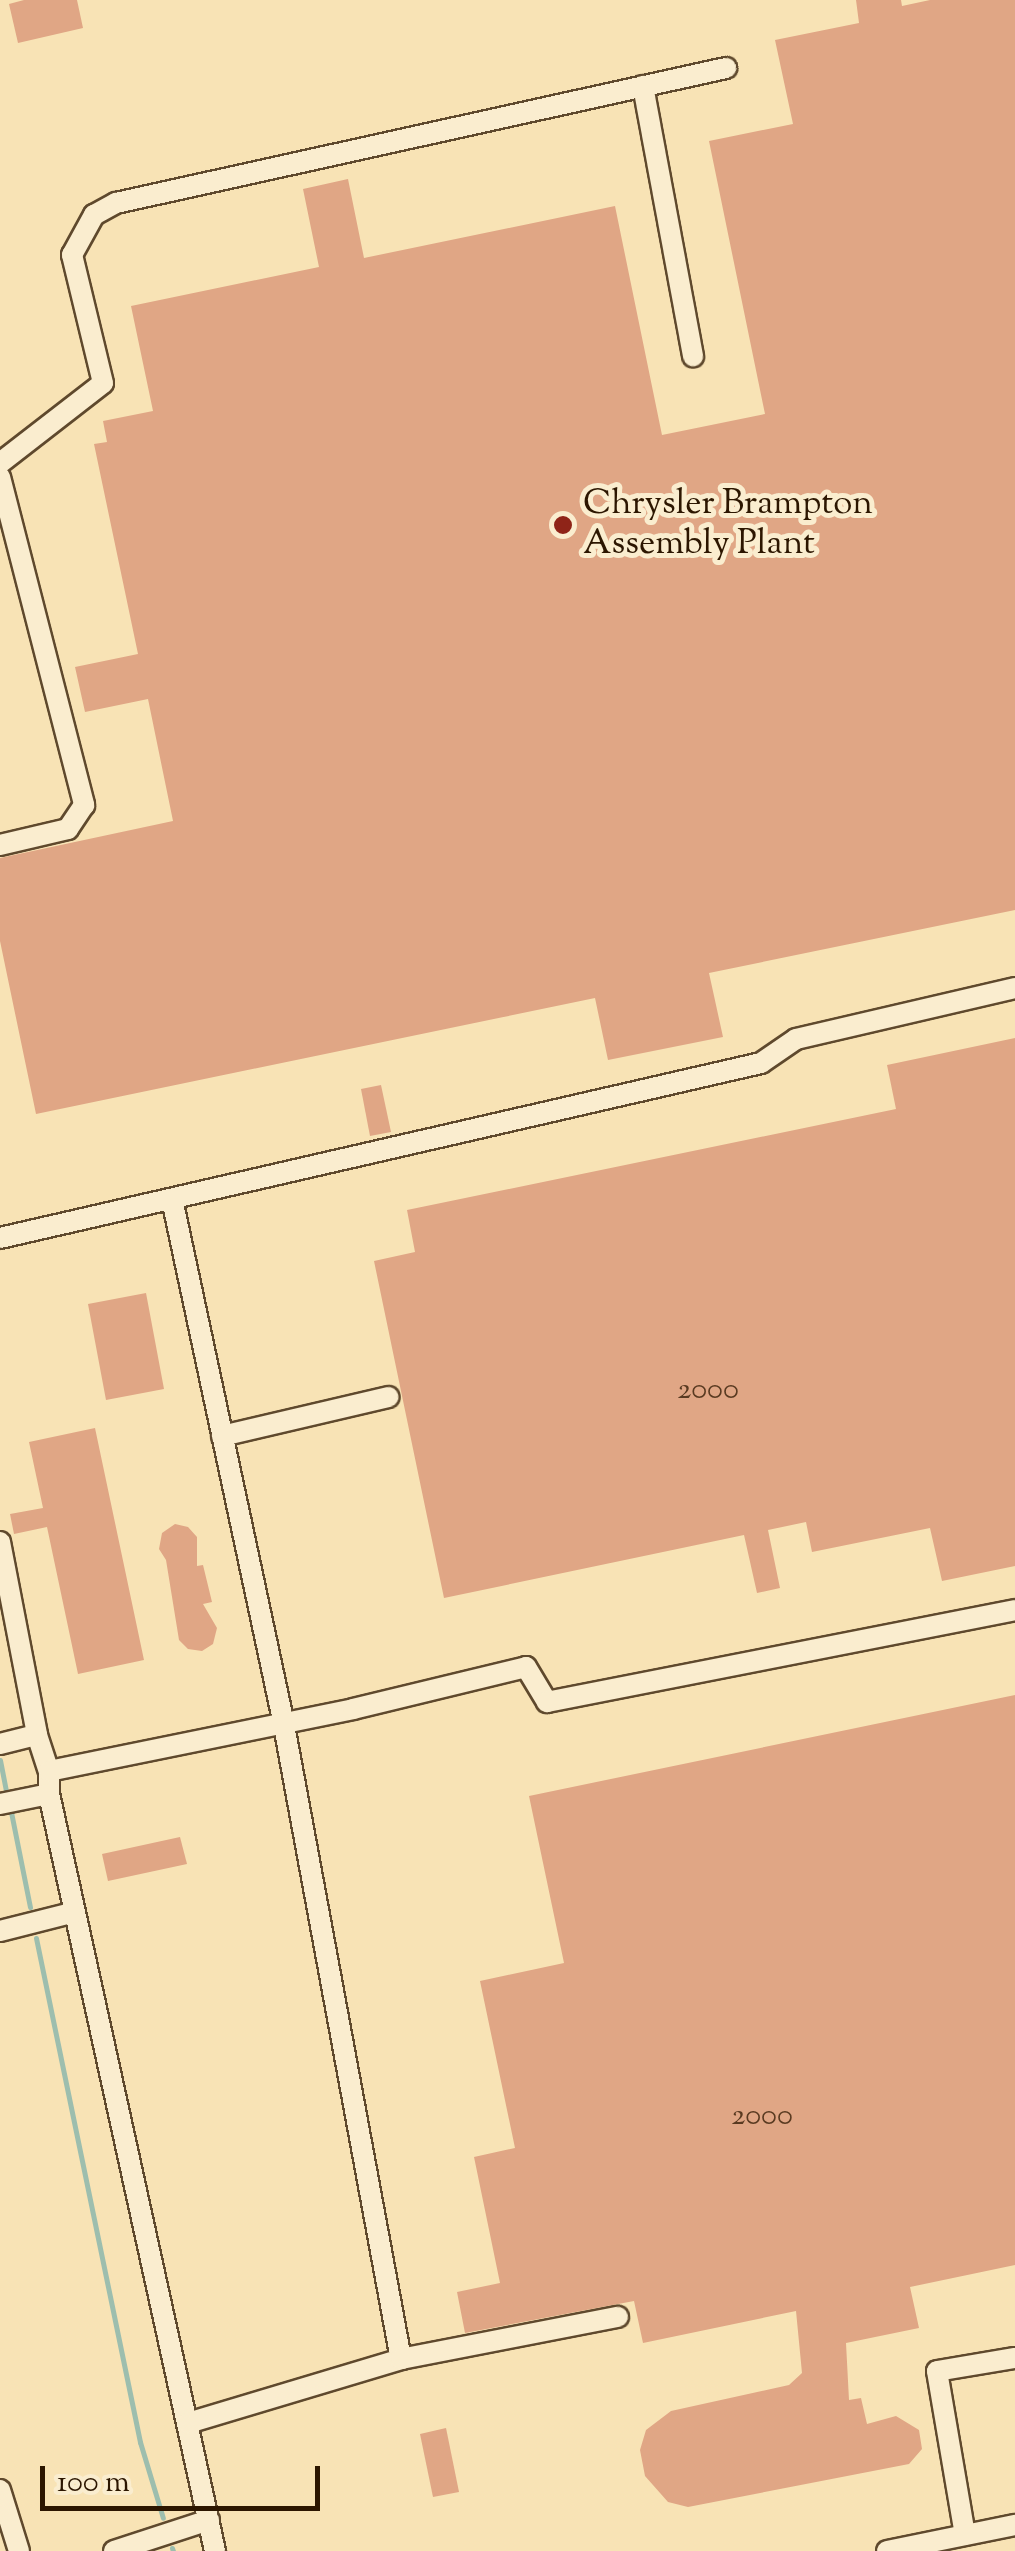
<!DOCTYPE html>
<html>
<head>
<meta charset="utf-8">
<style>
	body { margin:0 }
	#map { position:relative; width:1015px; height:2551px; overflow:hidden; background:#f8e3b5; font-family:"Sorts Mill Goudy",serif }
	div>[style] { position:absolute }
	.stream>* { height:5px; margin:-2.5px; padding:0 2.5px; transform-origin:2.5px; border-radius:2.5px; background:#9dbeae }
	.building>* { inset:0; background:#e0a685 }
	.roads { filter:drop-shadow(2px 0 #5f492d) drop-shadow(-2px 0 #5f492d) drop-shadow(0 2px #5f492d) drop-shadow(0 -2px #5f492d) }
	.minor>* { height:20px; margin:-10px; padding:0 10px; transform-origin:10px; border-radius:10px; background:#faedcf }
	.dots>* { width:28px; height:28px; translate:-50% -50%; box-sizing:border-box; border:5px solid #faedcf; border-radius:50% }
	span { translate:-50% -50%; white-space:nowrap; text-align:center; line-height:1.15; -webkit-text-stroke:10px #faedcf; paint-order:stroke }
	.number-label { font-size:30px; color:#593a21 }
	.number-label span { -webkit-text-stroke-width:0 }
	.poi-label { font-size:35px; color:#2c1600 }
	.left { translate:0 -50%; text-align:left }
	.scale { position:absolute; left:40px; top:2466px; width:280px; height:45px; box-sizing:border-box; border:5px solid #2c1600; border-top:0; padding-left:12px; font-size:30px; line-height:35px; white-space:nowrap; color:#2c1600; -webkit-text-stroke:8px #faedcf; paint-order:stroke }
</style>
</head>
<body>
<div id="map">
	<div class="stream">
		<div style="left:0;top:1760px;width:33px;rotate:79deg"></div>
		<div style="left:11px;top:1812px;width:97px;rotate:78.7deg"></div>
		<div style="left:36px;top:1938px;width:515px;rotate:78.34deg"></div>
		<div style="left:140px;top:2442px;width:79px;rotate:73.2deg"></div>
		<div style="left:172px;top:2548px;width:3px;rotate:72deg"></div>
	</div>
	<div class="building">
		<div style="clip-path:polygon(24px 0,77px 0,83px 28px,18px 43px,9px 4px)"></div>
		<div style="clip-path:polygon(856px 0,901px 0,902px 6px,930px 0,1015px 0,1015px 910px,709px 973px,723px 1037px,608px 1060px,595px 998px,36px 1114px,0 941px,0 858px,173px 821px,148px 699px,85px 712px,75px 667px,138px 654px,94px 444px,107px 442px,103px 421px,153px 411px,131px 306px,319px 267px,303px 189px,348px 179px,364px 258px,615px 206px,662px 435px,765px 414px,709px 141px,793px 124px,775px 40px,859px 23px)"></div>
		<div style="clip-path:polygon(1015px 1038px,1015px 1566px,942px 1581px,930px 1528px,812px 1552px,806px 1522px,768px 1530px,780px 1588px,757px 1593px,744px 1535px,444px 1598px,374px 1261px,415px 1252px,407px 1210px,896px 1109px,887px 1065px)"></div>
		<div style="clip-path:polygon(381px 1085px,391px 1132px,370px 1136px,361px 1089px)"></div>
		<div style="clip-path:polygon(146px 1293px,164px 1389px,106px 1400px,88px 1304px)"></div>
		<div style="clip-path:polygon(95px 1428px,144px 1660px,78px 1674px,47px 1527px,14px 1534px,10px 1514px,43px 1508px,29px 1442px)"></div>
		<div style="clip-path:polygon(175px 1524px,188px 1527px,197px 1537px,197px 1566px,203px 1565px,212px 1602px,203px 1604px,217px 1628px,213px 1644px,202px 1651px,188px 1649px,179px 1640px,166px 1560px,159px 1549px,162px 1533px)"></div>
		<div style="clip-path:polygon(1015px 1695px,1015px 2265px,910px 2287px,919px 2328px,846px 2343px,849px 2400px,861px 2398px,867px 2424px,896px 2416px,919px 2430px,922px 2449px,909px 2464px,688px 2507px,668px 2502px,645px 2476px,640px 2450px,646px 2430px,671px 2411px,789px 2385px,802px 2373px,796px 2311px,643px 2343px,634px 2301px,465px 2333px,457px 2292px,500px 2283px,474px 2157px,515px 2148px,480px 1981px,564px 1963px,529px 1796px)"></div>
		<div style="clip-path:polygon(180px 1837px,187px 1864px,108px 1881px,102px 1854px)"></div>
		<div style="clip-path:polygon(446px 2428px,459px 2492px,433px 2497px,420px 2434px)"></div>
	</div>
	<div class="roads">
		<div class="minor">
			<div style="left:643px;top:86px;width:275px;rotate:79.5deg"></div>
			<div style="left:0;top:463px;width:130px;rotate:-37.8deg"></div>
			<div style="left:103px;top:383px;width:132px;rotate:-103.6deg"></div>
			<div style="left:72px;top:255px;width:46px;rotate:-61.2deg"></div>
			<div style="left:94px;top:215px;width:25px;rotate:-29deg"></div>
			<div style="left:116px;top:203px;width:625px;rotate:-12.48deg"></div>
			<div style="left:0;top:477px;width:339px;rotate:75.6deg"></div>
			<div style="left:84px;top:805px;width:29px;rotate:124deg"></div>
			<div style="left:68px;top:829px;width:70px;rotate:166.8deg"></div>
			<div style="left:172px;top:1199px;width:533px;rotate:77.97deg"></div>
			<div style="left:283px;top:1720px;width:650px;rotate:79.54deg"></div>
			<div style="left:0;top:1238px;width:781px;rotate:-12.95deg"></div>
			<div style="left:761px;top:1063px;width:42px;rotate:-34.4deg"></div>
			<div style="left:796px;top:1039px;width:225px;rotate:-13.1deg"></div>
			<div style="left:222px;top:1436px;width:171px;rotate:-13.2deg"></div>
			<div style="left:0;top:1542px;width:197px;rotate:79.1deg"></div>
			<div style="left:37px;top:1735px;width:38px;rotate:72deg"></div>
			<div style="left:49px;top:1771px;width:23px;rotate:90deg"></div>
			<div style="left:49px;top:1794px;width:775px;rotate:77.63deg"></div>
			<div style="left:0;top:1744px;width:38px;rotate:-14deg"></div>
			<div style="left:49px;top:1771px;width:310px;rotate:-11.5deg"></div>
			<div style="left:353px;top:1709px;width:178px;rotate:-13.6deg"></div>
			<div style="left:526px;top:1667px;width:41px;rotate:59deg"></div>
			<div style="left:547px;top:1702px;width:477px;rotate:-11.1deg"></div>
			<div style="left:0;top:1804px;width:50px;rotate:-11.5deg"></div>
			<div style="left:0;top:1931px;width:77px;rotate:-14.2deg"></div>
			<div style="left:188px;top:2423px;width:222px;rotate:-16.7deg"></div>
			<div style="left:401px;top:2359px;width:221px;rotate:-11deg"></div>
			<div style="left:0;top:2490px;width:64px;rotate:72.7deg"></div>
			<div style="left:965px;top:2535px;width:166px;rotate:-99.7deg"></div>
			<div style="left:937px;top:2371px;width:79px;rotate:-9.5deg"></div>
			<div style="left:114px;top:2551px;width:100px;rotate:-18.1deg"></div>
			<div style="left:887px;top:2551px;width:131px;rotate:-11.5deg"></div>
		</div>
	</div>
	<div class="dots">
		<div style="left:563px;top:525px;background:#8f2418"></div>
	</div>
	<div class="number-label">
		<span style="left:708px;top:1391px">2000</span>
		<span style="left:762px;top:2117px">2000</span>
	</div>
	<div class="poi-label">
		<span class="left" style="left:583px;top:525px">Chrysler Brampton<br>Assembly Plant</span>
	</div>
	<div class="scale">100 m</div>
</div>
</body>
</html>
